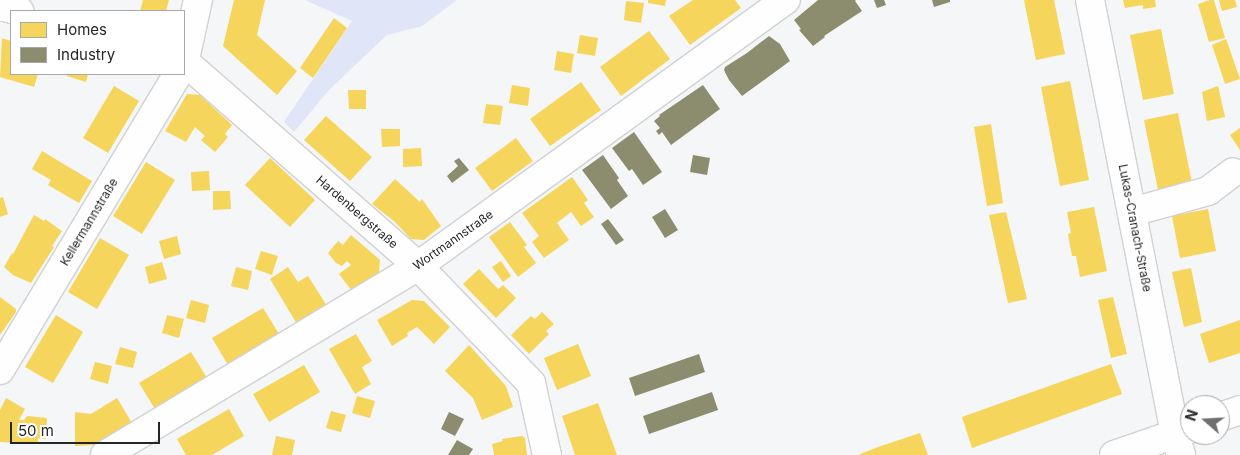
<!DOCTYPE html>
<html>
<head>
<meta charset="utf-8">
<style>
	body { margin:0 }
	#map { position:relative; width:1240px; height:455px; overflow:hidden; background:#f5f6f7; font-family:Inter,sans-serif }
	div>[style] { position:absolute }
	.green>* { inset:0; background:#e0e6f7 }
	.homes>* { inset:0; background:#f6d55c }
	.industry>* { inset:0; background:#8c8c6e }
	.roads { filter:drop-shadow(1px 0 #d0d1d2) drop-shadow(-1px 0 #d0d1d2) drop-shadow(0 1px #d0d1d2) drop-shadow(0 -1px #d0d1d2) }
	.minor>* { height:28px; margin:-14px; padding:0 14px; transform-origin:14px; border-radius:14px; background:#fefefe }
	span { translate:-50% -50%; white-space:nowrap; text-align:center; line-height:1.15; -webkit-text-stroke:5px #fff; paint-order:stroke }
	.street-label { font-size:12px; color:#262627 }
	.legend { position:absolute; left:10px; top:10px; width:175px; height:65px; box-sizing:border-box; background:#fff; border:1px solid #a8a8a9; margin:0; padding:6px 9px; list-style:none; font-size:15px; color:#262627 }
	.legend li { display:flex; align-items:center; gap:10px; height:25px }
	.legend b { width:25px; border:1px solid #a8a8a9 }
	.north { position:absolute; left:1180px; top:395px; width:50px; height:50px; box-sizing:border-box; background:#fff; border:1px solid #a8a8a9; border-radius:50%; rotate:289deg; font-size:14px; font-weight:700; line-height:20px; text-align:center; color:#262627 }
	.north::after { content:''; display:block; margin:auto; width:18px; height:22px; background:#6e6f70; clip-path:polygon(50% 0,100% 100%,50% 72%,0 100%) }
	.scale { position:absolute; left:10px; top:422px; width:150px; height:22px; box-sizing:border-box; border:2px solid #262627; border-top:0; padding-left:6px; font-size:15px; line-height:18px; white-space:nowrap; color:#262627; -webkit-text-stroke:4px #fff; paint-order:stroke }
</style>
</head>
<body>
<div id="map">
	<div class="green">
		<div style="clip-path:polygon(305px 0,457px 0,422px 26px,387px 35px,329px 90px,294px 132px,284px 122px,352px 21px)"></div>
	</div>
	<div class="homes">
		<div style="clip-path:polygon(143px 0,169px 0,166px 11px,140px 11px)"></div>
		<div style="clip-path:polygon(234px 0,265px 0,257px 35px,297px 71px,277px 95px,223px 46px)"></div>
		<div style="clip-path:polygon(648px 0,666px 0,665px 6px,648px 3px)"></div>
		<div style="clip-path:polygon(693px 0,735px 0,741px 8px,690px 45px,669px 16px)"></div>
		<div style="clip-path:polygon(1024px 0,1054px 0,1065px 54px,1036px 60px)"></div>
		<div style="clip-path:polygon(1123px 0,1155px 0,1156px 7px,1143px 9px,1143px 5px,1125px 8px)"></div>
		<div style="clip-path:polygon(1210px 0,1214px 0,1225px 38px,1209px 42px,1198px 4px)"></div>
		<div style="clip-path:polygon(1219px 0,1235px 0,1237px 7px,1222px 11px)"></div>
		<div style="clip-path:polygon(626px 1px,644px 3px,641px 23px,624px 20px)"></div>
		<div style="clip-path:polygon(334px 18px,347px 28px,313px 78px,300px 68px)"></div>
		<div style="clip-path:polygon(1161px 29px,1174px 94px,1143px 100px,1130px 35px)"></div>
		<div style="clip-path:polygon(649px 31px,670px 59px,621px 96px,600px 67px)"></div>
		<div style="clip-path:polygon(580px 35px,598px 38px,595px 56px,577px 53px)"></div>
		<div style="clip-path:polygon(2px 38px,11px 41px,11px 74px,38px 74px,34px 87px,0 77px)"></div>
		<div style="clip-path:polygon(1226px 39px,1240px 79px,1225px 84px,1212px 45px)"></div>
		<div style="clip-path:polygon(557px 51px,574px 54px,571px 73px,554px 70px)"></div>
		<div style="clip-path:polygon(67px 74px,88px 74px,86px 82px,67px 76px)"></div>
		<div style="clip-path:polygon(1070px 81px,1089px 180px,1060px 186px,1041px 87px)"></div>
		<div style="clip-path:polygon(581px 82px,601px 110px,550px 146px,530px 119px)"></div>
		<div style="clip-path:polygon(512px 85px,530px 88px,528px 106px,509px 103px)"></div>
		<div style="clip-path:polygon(114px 86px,139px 101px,108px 153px,83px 138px)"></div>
		<div style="clip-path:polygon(1218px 86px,1225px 117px,1207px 121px,1202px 92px)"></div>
		<div style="clip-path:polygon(348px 90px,366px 90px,366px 109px,349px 109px)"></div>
		<div style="clip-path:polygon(187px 94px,200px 95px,232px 125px,225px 134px,228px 137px,215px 152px,201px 140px,205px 136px,195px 127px,186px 142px,165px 131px)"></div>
		<div style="clip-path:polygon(486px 104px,503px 106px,500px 125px,483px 123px)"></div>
		<div style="clip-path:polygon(1178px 113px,1193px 188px,1159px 195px,1144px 120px)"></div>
		<div style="clip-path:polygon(326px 116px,372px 157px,350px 181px,304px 140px)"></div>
		<div style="clip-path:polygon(991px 124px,1003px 203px,987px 206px,974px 127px)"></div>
		<div style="clip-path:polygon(1240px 128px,1240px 150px,1230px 135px)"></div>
		<div style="clip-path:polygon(381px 129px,400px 129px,400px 146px,382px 147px)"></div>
		<div style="clip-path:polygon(516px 138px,533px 161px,492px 191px,475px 168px)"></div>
		<div style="clip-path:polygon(421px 148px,422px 166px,403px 167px,403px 149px)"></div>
		<div style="clip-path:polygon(42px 151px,92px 181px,79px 203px,48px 185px,51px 180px,32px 169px)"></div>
		<div style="clip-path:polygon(270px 158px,315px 200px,290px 227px,245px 185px)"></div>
		<div style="clip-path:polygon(146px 162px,175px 180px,142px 234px,113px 216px)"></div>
		<div style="clip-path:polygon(209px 171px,210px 190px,192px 191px,191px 172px)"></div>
		<div style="clip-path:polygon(572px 177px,588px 200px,584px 203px,594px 217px,581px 226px,571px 212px,557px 223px,569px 240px,544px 258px,532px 242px,539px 236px,522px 213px)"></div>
		<div style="clip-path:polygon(395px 179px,420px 202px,422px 199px,441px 226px,424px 240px,411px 239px,395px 222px,372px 204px)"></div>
		<div style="clip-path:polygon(213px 191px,230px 191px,231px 209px,213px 210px)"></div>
		<div style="clip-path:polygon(3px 197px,8px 214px,0 217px,0 198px)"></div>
		<div style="clip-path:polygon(1094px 207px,1107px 271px,1080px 277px,1076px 256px,1072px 256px,1068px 234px,1071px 233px,1067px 212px)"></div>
		<div style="clip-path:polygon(1208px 209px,1216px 251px,1180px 258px,1172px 216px)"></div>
		<div style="clip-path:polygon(1006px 212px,1027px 299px,1008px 303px,989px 215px)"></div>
		<div style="clip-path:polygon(34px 215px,44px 221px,45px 219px,62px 231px,52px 246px,54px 247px,31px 283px,13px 275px,4px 267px,12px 253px,13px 254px)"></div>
		<div style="clip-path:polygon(510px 222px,527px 245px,524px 247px,536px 263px,518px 277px,489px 237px)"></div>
		<div style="clip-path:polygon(351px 235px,380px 260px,379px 272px,352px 291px,339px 274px,351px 265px,347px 261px,342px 266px,336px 263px,328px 253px,338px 241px,343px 245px)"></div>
		<div style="clip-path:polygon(177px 236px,181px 254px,164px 259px,159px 241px)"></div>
		<div style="clip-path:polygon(100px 238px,129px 255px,97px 309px,68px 292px)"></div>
		<div style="clip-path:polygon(261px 251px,278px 256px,272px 275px,255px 269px)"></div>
		<div style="clip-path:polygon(501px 261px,511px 276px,503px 282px,492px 267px)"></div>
		<div style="clip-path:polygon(162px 262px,167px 279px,149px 284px,145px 267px)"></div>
		<div style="clip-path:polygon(236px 267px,252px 271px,248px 290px,231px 286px)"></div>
		<div style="clip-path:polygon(288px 267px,298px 282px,308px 276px,327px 306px,297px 324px,270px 279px)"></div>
		<div style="clip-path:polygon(1191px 268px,1202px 322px,1184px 327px,1172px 272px)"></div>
		<div style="clip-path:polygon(479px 269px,498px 289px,503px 285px,516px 298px,496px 318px,463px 284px)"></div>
		<div style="clip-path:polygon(0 297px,16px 309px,16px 312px,0 335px)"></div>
		<div style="clip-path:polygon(1113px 297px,1127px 354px,1111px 358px,1098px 300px)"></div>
		<div style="clip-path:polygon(191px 300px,209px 305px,205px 323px,186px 318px)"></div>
		<div style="clip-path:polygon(412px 300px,424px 301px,450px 327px,434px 344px,417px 327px,407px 333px,408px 336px,392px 346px,377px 320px)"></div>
		<div style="clip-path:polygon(263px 308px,279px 334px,228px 365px,212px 338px)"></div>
		<div style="clip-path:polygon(542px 312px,554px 324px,546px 331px,549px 334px,529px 354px,511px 335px,531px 316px,535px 319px)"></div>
		<div style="clip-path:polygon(56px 315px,83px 332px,53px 383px,25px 367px)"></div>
		<div style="clip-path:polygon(167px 315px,184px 319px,179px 338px,162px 333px)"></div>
		<div style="clip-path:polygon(1240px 320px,1240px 353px,1209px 363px,1200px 334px)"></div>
		<div style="clip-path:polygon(356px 334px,372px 361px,362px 367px,371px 384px,355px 394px,329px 349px)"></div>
		<div style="clip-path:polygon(578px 344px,591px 376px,557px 390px,544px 358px)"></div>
		<div style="clip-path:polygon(469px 345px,506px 386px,513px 407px,482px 420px,473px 398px,445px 371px)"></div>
		<div style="clip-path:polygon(120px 347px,137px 352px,133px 368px,115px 364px)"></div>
		<div style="clip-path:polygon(191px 352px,207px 378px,155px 409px,139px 383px)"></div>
		<div style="clip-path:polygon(95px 362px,112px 366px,108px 384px,90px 379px)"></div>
		<div style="clip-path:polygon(1111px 364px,1122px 394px,972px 448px,962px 417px)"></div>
		<div style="clip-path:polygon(304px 365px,320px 392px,269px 422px,253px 394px)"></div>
		<div style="clip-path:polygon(357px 396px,375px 401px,370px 418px,352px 413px)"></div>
		<div style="clip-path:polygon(6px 398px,25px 409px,19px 420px,24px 420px,27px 416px,47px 418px,46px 439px,38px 438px,38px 444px,0 442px,0 410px)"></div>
		<div style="clip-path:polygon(117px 398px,132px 423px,95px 445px,75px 446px,75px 412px,91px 414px)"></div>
		<div style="clip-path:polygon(598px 403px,617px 455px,575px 455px,562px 416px)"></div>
		<div style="clip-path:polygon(229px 409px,244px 436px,212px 455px,186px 455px,177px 439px)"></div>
		<div style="clip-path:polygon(331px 411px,346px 415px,341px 432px,326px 428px)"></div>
		<div style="clip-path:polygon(920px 433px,928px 455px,858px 455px,878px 447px)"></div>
		<div style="clip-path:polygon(276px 436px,295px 440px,292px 455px,272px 455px)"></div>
		<div style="clip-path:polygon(522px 436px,525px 438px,527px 455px,494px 455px,492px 444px,503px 441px,502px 439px)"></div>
	</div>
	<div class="industry">
		<div style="clip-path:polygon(818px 0,856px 0,855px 1px,862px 11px,824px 36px,825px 37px,813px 46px,799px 30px,801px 29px,794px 20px)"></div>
		<div style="clip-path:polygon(874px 0,884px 0,886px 5px,877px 8px)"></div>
		<div style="clip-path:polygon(932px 0,950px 0,950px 2px,934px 7px)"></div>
		<div style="clip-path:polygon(769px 36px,780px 44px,790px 61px,742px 96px,729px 80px,724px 70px,725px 67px,747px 53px)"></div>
		<div style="clip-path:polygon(703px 85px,720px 109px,671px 145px,662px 132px,659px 135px,656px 131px,660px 128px,654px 121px,660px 116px,659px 115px)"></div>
		<div style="clip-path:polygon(634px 132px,662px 172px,643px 185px,632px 169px,629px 171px,612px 148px)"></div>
		<div style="clip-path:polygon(603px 155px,619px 178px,617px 180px,628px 196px,611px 209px,582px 170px)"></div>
		<div style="clip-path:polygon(693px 155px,710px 158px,707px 175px,690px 172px)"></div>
		<div style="clip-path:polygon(459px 158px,469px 170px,452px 183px,447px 176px,458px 166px,454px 161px)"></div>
		<div style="clip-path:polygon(665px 209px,678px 230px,665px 238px,652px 217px)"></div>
		<div style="clip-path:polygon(608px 219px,624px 240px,616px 245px,601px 224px)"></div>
		<div style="clip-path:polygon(699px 354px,705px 372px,635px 396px,629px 378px)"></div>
		<div style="clip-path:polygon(712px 392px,718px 410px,649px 434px,643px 416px)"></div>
		<div style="clip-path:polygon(449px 412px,464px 419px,455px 436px,441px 429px)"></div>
		<div style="clip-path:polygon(457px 440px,473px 449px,469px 455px,448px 455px)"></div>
	</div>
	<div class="roads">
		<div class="minor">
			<div style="left:1090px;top:0;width:442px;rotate:78.9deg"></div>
			<div style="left:1175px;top:434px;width:22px;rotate:74deg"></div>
			<div style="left:0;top:6px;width:20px;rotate:15deg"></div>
			<div style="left:184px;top:61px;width:311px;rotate:41.2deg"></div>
			<div style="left:418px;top:266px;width:163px;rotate:46deg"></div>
			<div style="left:531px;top:383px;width:74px;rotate:77.5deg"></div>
			<div style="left:184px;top:64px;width:66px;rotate:-77.7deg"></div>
			<div style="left:1132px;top:212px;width:79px;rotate:-15.4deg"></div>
			<div style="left:1208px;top:191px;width:31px;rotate:-37deg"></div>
			<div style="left:0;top:370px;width:345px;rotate:-59deg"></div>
			<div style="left:1220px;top:417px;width:21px;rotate:-19deg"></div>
			<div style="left:105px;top:455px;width:366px;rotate:-31.1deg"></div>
			<div style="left:418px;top:266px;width:454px;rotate:-35.9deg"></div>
			<div style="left:1114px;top:455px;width:80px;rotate:-18.9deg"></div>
		</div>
	</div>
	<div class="street-label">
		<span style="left:357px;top:212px;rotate:41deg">Hardenbergstraße</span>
		<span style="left:89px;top:222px;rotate:-59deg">Kellermannstraße</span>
		<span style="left:1135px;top:228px;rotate:79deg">Lukas-Cranach-Straße</span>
		<span style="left:453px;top:240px;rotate:-35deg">Wortmannstraße</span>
	</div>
	<ul class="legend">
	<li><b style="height:14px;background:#f6d55c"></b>Homes</li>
	<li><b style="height:14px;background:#8c8c6e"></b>Industry</li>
	</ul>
	<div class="north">N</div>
	<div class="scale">50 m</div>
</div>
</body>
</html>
